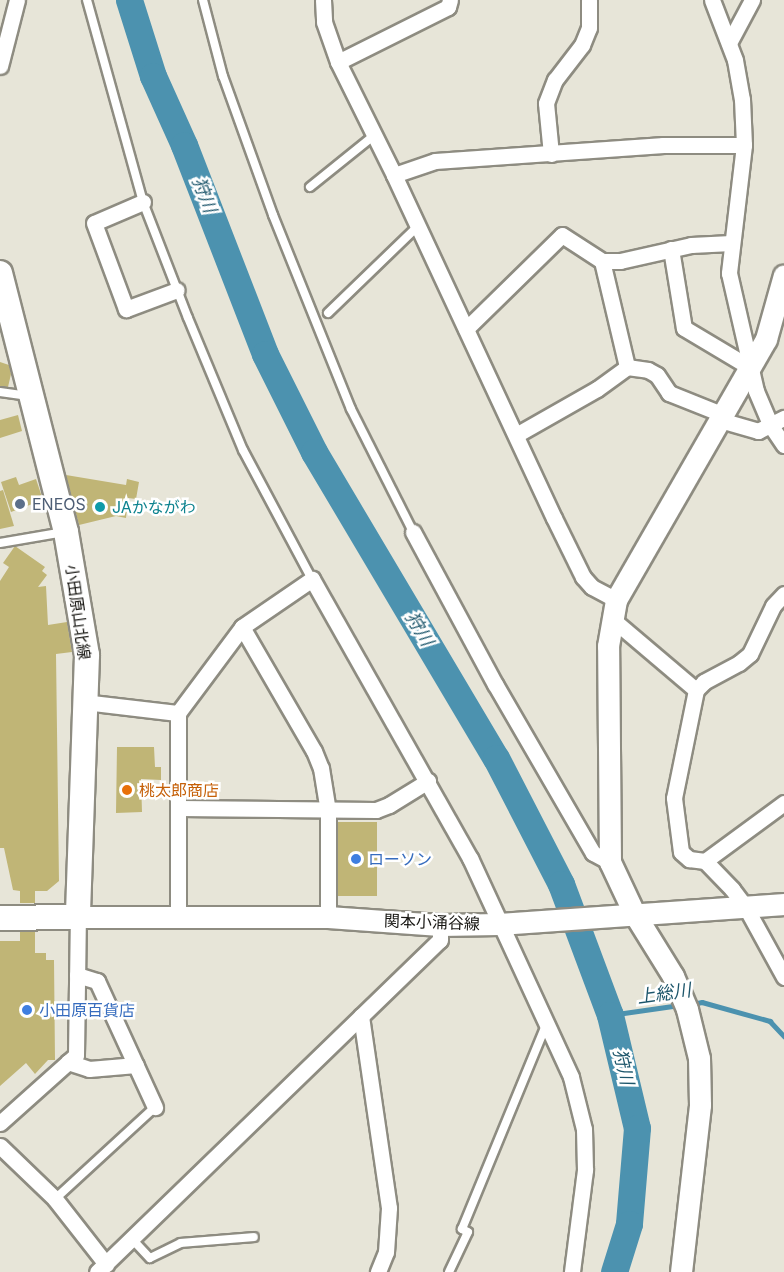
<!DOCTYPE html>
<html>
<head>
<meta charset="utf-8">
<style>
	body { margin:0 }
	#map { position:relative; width:784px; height:1272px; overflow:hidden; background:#e7e5d8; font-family:Inter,"Noto Sans JP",sans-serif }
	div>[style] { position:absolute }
	.stream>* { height:4.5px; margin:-2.25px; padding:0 2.25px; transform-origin:2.25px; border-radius:2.25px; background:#4c92af }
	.river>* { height:27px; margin:-13.5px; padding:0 13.5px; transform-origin:13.5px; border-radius:13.5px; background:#4c92af }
	.building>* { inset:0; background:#c0b576 }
	.roads { filter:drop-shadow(2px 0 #8e8c81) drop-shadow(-2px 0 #8e8c81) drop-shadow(0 2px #8e8c81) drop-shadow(0 -2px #8e8c81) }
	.lane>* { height:8px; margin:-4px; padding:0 4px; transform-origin:4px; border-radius:4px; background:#fff }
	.street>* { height:15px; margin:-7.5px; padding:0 7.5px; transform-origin:7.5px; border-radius:7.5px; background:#fff }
	.secondary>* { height:21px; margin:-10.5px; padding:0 10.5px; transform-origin:10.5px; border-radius:10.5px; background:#fff }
	.primary>* { height:24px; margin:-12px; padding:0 12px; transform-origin:12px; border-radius:12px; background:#fff }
	.dots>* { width:16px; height:16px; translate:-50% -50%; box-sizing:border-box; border:3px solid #fff; border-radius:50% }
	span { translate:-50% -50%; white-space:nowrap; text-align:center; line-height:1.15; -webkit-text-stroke:5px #fff; paint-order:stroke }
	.service-label { font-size:16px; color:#4e5e75 }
	.left { translate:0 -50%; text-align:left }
	.culture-label { font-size:16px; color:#0d838f }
	.street-label { font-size:16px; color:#171612 }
	.food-label { font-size:16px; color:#c56008 }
	.shop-label { font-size:16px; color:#366cbe }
	.water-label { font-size:18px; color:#1d566b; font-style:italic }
</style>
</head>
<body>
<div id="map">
	<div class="stream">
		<div style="left:691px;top:1004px;width:11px;rotate:-10deg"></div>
		<div style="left:702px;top:1002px;width:71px;rotate:15.6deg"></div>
		<div style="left:770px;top:1021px;width:21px;rotate:47deg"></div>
		<div style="left:610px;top:1015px;width:70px;rotate:-8.2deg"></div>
	</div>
	<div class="river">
		<div style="left:129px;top:0;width:80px;rotate:72.5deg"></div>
		<div style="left:153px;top:76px;width:76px;rotate:65.8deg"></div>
		<div style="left:184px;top:145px;width:224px;rotate:68.8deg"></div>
		<div style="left:265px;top:354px;width:110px;rotate:63.4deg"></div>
		<div style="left:314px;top:452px;width:356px;rotate:59.3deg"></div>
		<div style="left:496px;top:758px;width:142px;rotate:62.7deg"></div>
		<div style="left:561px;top:884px;width:140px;rotate:69.5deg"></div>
		<div style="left:610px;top:1015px;width:116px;rotate:76.6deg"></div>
		<div style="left:637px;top:1128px;width:96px;rotate:94.8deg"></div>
		<div style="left:629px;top:1224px;width:50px;rotate:107.4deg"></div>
	</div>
	<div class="building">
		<div style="clip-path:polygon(0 362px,9px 365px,11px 374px,8px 387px,0 386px)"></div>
		<div style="clip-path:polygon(18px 415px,22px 431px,0 438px,0 420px)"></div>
		<div style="clip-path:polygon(66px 475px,126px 485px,127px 479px,139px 482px,136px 499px,128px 498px,126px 518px,116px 516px,79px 525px)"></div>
		<div style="clip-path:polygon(16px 477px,19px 485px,36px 479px,43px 500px,11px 512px,1px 482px)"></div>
		<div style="clip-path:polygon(3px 490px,14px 526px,0 529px,0 491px)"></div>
		<div style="clip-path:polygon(15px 546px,45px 567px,42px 571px,47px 575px,38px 587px,46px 586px,48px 625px,67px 622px,72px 652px,56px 654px,59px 881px,47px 891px,35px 891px,35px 903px,20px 903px,20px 891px,13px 890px,4px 848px,0 848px,0 581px,9px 567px,3px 563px)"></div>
		<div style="clip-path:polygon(117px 747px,154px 747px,155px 767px,161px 767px,161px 780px,141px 779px,142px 812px,116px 813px)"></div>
		<div style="clip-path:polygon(338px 822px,377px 822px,377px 896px,338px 896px)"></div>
		<div style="clip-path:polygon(20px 932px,35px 932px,35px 953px,46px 953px,46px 960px,54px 960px,55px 1060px,48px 1060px,35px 1074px,26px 1063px,0 1086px,0 941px,20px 941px)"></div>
	</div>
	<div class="roads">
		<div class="lane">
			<div style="left:87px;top:0;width:210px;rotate:74.5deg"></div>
			<div style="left:143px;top:202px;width:124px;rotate:68.8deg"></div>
			<div style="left:188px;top:318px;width:143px;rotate:67.4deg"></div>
			<div style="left:243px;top:450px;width:146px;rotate:61.9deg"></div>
			<div style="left:203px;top:0;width:79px;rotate:75.3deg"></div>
			<div style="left:223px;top:76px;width:148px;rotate:70.2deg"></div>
			<div style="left:273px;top:215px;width:209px;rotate:68.1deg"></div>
			<div style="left:351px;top:409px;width:138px;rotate:63.2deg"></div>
			<div style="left:310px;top:187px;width:80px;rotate:-38.9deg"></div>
			<div style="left:328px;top:313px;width:125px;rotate:-44deg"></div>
			<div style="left:0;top:392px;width:27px;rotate:8deg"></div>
			<div style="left:0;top:543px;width:65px;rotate:-9.8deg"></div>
			<div style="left:55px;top:1199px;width:136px;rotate:-42.6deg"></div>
			<div style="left:132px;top:1239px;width:26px;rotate:47deg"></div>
			<div style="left:150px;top:1258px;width:34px;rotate:-26deg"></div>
			<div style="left:181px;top:1243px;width:73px;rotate:-4.7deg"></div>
			<div style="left:449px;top:1272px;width:44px;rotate:-64.6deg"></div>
			<div style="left:468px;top:1232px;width:7px;rotate:-153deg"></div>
			<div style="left:462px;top:1229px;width:223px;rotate:-67.6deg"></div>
		</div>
		<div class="street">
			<div style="left:323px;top:0;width:22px;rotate:87deg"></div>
			<div style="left:324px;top:22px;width:42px;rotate:70.7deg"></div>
			<div style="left:338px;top:62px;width:126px;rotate:63.6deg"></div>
			<div style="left:394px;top:175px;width:378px;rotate:65deg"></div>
			<div style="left:554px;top:518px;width:66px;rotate:63.8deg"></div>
			<div style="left:583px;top:577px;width:13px;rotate:48deg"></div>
			<div style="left:592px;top:587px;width:27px;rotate:28deg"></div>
			<div style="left:712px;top:0;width:64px;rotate:69deg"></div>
			<div style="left:735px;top:60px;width:40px;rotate:80deg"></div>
			<div style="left:742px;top:99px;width:46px;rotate:87.5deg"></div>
			<div style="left:744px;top:145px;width:129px;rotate:96.7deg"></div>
			<div style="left:729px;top:273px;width:121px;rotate:77.1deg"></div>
			<div style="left:756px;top:391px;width:38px;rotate:67deg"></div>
			<div style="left:771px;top:426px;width:23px;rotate:56deg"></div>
			<div style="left:729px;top:43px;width:49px;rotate:-61.9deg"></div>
			<div style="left:338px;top:62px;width:123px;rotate:-26.6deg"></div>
			<div style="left:448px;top:7px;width:7px;rotate:-74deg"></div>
			<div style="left:0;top:66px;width:68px;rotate:-75.6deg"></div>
			<div style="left:551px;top:154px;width:51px;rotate:-95.6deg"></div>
			<div style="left:546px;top:103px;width:25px;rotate:-69deg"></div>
			<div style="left:555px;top:80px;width:44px;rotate:-52.4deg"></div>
			<div style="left:582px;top:45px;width:18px;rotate:-68deg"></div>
			<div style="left:589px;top:28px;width:28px;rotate:-90deg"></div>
			<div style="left:394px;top:175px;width:43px;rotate:-18.9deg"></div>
			<div style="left:435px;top:161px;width:229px;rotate:-4deg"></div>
			<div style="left:663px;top:145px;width:81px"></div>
			<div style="left:143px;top:202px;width:53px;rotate:156.8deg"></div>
			<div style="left:94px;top:223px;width:92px;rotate:69.6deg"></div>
			<div style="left:126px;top:309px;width:54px;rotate:-20.4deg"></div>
			<div style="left:671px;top:249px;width:80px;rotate:80.7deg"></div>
			<div style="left:684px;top:328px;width:78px;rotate:30.8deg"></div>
			<div style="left:602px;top:261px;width:18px"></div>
			<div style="left:620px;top:261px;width:73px;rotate:-12.7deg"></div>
			<div style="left:691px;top:245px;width:40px;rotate:-2.9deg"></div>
			<div style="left:466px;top:329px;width:134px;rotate:-44.4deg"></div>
			<div style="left:562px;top:235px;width:48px;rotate:33deg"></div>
			<div style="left:602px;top:261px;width:109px;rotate:76.7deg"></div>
			<div style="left:627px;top:367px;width:21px;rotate:8deg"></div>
			<div style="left:648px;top:370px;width:10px;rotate:29deg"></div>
			<div style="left:657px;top:375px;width:22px;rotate:56deg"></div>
			<div style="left:669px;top:393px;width:59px;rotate:21.8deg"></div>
			<div style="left:720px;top:420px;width:40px;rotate:16deg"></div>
			<div style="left:758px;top:431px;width:29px;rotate:-27deg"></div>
			<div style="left:516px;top:435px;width:93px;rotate:-29.6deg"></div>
			<div style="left:597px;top:389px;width:37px;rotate:-36deg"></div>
			<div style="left:413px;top:532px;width:173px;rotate:61.7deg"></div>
			<div style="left:495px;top:684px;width:195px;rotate:59.9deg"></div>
			<div style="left:593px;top:853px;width:19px;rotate:28deg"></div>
			<div style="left:784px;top:594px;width:16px;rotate:133deg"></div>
			<div style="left:773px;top:606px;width:53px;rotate:115.6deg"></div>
			<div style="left:750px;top:654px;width:14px;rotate:141deg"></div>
			<div style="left:739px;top:663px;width:40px;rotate:152deg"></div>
			<div style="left:704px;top:682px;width:11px;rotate:135deg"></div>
			<div style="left:696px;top:690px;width:110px;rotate:101.5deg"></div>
			<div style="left:674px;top:798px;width:54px;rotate:82.6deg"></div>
			<div style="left:681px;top:852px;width:11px;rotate:41deg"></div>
			<div style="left:689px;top:859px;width:16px;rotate:7deg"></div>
			<div style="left:705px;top:861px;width:39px;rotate:46deg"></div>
			<div style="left:732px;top:889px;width:21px;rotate:53deg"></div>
			<div style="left:745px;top:906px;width:81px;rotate:61.2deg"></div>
			<div style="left:611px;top:618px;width:111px;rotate:40.3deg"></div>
			<div style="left:242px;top:627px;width:143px;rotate:59.9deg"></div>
			<div style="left:314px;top:751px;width:18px;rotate:68deg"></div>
			<div style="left:321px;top:768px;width:44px;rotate:80.8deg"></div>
			<div style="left:328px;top:811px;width:106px;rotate:90deg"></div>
			<div style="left:84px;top:702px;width:95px;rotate:6.7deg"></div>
			<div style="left:180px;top:808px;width:196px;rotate:0.6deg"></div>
			<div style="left:376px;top:810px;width:14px;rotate:-21deg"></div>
			<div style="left:389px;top:805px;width:46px;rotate:-31.6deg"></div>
			<div style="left:705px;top:861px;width:98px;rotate:-36.3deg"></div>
			<div style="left:178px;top:916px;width:203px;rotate:-90deg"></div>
			<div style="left:178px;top:713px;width:107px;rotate:-53.3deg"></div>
			<div style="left:242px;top:627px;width:85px;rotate:-34.4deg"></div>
			<div style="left:312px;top:579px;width:321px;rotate:60.5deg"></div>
			<div style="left:470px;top:858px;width:241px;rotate:65.2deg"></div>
			<div style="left:571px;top:1077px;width:54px;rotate:76deg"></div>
			<div style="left:584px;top:1129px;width:41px;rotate:88.6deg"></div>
			<div style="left:585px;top:1170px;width:103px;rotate:97.3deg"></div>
			<div style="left:77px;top:975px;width:21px;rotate:17deg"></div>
			<div style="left:97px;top:981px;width:139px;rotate:65.3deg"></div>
			<div style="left:361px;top:1016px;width:194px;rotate:81.7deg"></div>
			<div style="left:389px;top:1208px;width:44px;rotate:93.9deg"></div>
			<div style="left:386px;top:1252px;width:22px;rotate:112deg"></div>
			<div style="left:68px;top:1062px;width:22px;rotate:18deg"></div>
			<div style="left:89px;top:1069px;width:47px;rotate:-4.9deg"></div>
			<div style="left:0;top:1123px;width:102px;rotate:-41.8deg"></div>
			<div style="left:76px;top:1055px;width:138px;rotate:-89.2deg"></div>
			<div style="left:0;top:1146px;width:76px;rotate:43.9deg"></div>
			<div style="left:55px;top:1199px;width:83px;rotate:51.9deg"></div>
			<div style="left:97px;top:1272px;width:477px;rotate:-44.1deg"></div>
			<div style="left:440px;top:940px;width:15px;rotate:-90deg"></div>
		</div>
		<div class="secondary">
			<div style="left:78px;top:917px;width:250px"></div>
			<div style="left:328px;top:917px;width:112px;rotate:4.1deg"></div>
			<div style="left:440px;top:925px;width:59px;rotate:-1deg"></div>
			<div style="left:499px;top:924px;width:286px;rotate:-4deg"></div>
			<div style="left:681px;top:1272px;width:168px;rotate:-83.5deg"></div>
			<div style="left:700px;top:1105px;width:47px;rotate:-91.2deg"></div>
			<div style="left:699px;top:1058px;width:50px;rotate:-103.8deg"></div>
			<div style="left:687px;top:1009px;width:36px;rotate:-113deg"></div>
			<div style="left:673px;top:976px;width:74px;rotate:-121.8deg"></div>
			<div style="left:634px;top:913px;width:56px;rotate:-115.2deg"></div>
			<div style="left:610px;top:862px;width:216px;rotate:-90.5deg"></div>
			<div style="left:608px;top:646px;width:47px;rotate:-80.1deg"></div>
			<div style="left:616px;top:600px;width:301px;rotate:-60.1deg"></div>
			<div style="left:766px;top:339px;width:66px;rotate:-74.3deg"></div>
		</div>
		<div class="primary">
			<div style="left:0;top:273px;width:267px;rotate:75.7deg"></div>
			<div style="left:66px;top:532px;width:125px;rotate:80.3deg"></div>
			<div style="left:87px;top:655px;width:262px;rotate:92deg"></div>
			<div style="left:78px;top:917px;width:78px;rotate:179.3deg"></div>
		</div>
	</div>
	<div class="dots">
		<div style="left:20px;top:504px;background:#5c6f8a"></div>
		<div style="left:100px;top:507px;background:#0f9aa8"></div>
		<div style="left:127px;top:790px;background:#e8710a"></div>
		<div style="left:356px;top:859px;background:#3f7fe0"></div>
		<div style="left:27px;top:1010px;background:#3f7fe0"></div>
	</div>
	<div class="service-label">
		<span class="left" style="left:32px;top:504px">ENEOS</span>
	</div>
	<div class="culture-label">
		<span class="left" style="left:112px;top:507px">JAかながわ</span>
	</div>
	<div class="street-label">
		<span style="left:78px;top:612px;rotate:82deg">小田原山北線</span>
		<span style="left:432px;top:922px;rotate:2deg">関本小涌谷線</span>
	</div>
	<div class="food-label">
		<span class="left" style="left:139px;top:790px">桃太郎商店</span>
	</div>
	<div class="shop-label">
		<span class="left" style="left:368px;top:859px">ローソン</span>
		<span class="left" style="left:39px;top:1010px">小田原百貨店</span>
	</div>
	<div class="water-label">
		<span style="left:204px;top:195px;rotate:69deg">狩川</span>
		<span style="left:419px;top:629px;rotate:59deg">狩川</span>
		<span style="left:664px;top:994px;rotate:-8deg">上総川</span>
		<span style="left:623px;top:1067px;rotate:77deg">狩川</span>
	</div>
</div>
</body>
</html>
